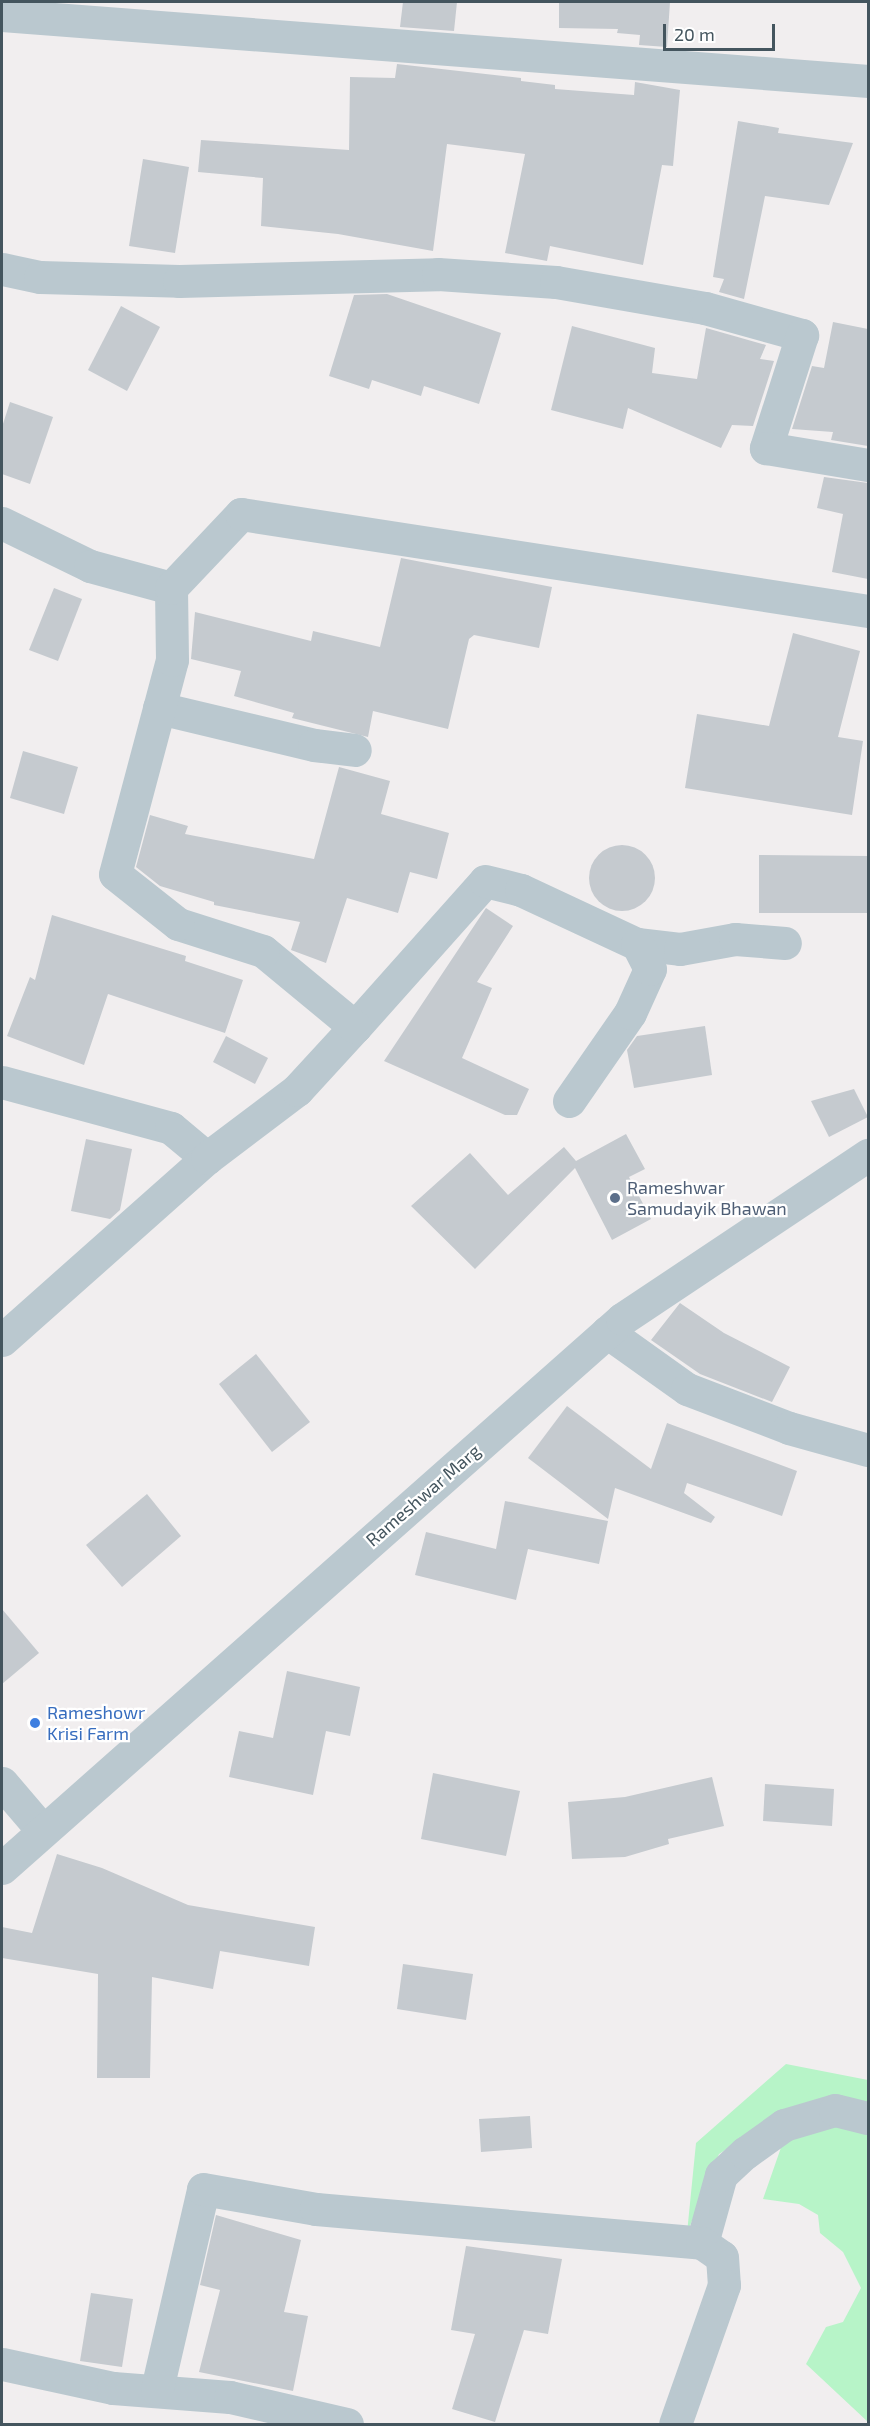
<!DOCTYPE html>
<html>
<head>
<meta charset="utf-8">
<style>
	body { margin:0 }
	#map { position:relative; width:870px; height:2426px; overflow:hidden; background:#f1eeef; font-family:"Exo 2",sans-serif }
	div>[style] { position:absolute }
	.green>* { inset:0; background:#b7f4c8 }
	.building>* { inset:0; background:#c5cacf }
	.round { border-radius:50% }
	.minor>* { height:33px; margin:-16.5px; padding:0 16.5px; transform-origin:16.5px; border-radius:16.5px; background:#bac8cf }
	.dots>* { width:16px; height:16px; translate:-50% -50%; box-sizing:border-box; border:3px solid #fff; border-radius:50% }
	span { translate:-50% -50%; white-space:nowrap; text-align:center; line-height:1.15; -webkit-text-stroke:4.5px #fff; paint-order:stroke }
	.service-label { font-size:18px; color:#4e5e75 }
	.left { translate:0 -50%; text-align:left }
	.street-label { font-size:18px; color:#44555e }
	.shop-label { font-size:18px; color:#366cbe }
	.frame { position:absolute; inset:0; border:3px solid #44555e; pointer-events:none }
	.scale { position:absolute; left:663px; top:24px; width:112px; height:27px; box-sizing:border-box; border:3px solid #44555e; border-top:0; padding-left:8px; font-size:18px; line-height:21px; white-space:nowrap; color:#44555e; -webkit-text-stroke:4px #fff; paint-order:stroke }
</style>
</head>
<body>
<div id="map">
	<div class="green">
		<div style="clip-path:polygon(786px 2064px,868px 2080px,868px 2107px,785px 2111px,719px 2154px,687px 2233px,696px 2143px)"></div>
		<div style="clip-path:polygon(808px 2122px,868px 2126px,868px 2422px,806px 2364px,826px 2327px,843px 2322px,861px 2288px,843px 2252px,820px 2233px,818px 2215px,799px 2204px,763px 2199px,784px 2139px)"></div>
	</div>
	<div class="building">
		<div style="clip-path:polygon(403px 2px,457px 2px,454px 31px,400px 27px)"></div>
		<div style="clip-path:polygon(559px 2px,670px 2px,667px 47px,639px 45px,640px 35px,617px 33px,618px 29px,559px 28px)"></div>
		<div style="clip-path:polygon(397px 64px,521px 78px,521px 81px,555px 85px,555px 89px,634px 95px,635px 82px,680px 90px,673px 166px,662px 165px,643px 265px,550px 246px,547px 261px,505px 253px,525px 154px,447px 144px,433px 251px,338px 234px,261px 226px,263px 178px,198px 172px,201px 140px,349px 150px,350px 77px,395px 78px)"></div>
		<div style="clip-path:polygon(738px 121px,779px 128px,778px 133px,853px 143px,829px 205px,765px 196px,744px 299px,719px 292px,724px 279px,713px 277px)"></div>
		<div style="clip-path:polygon(143px 159px,189px 167px,175px 253px,129px 246px)"></div>
		<div style="clip-path:polygon(387px 294px,501px 333px,479px 404px,424px 386px,421px 396px,372px 380px,369px 389px,329px 376px,354px 295px)"></div>
		<div style="clip-path:polygon(121px 306px,160px 327px,127px 391px,88px 370px)"></div>
		<div style="clip-path:polygon(833px 322px,868px 329px,868px 446px,831px 440px,833px 432px,792px 429px,812px 366px,824px 368px)"></div>
		<div style="clip-path:polygon(572px 326px,655px 348px,652px 373px,697px 379px,706px 328px,766px 345px,760px 359px,774px 361px,753px 426px,732px 425px,721px 448px,628px 408px,623px 429px,551px 410px)"></div>
		<div style="clip-path:polygon(10px 402px,53px 417px,30px 484px,2px 474px,2px 427px)"></div>
		<div style="clip-path:polygon(824px 477px,868px 483px,868px 579px,832px 572px,843px 514px,817px 508px)"></div>
		<div style="clip-path:polygon(401px 558px,552px 587px,539px 648px,474px 635px,469px 639px,448px 729px,373px 711px,368px 737px,292px 718px,294px 713px,234px 696px,241px 671px,191px 659px,195px 612px,311px 641px,313px 631px,380px 647px)"></div>
		<div style="clip-path:polygon(54px 588px,82px 599px,58px 661px,29px 650px)"></div>
		<div style="clip-path:polygon(793px 633px,860px 651px,838px 737px,863px 741px,852px 815px,685px 788px,697px 714px,769px 726px)"></div>
		<div style="clip-path:polygon(23px 751px,78px 767px,64px 814px,10px 798px)"></div>
		<div style="clip-path:polygon(339px 767px,390px 781px,381px 814px,449px 833px,437px 879px,410px 872px,398px 913px,347px 898px,326px 963px,291px 950px,300px 922px,214px 905px,214px 902px,160px 886px,136px 867px,150px 815px,188px 826px,185px 834px,314px 859px)"></div>
		<div class="round" style="left:589px;top:845px;width:66px;height:66px"></div>
		<div style="clip-path:polygon(759px 855px,868px 856px,868px 913px,759px 913px)"></div>
		<div style="clip-path:polygon(486px 908px,513px 926px,477px 982px,492px 988px,462px 1058px,529px 1089px,517px 1115px,505px 1115px,384px 1061px)"></div>
		<div style="clip-path:polygon(52px 915px,186px 956px,185px 961px,243px 980px,225px 1033px,108px 994px,84px 1065px,7px 1036px,30px 977px,35px 980px)"></div>
		<div style="clip-path:polygon(705px 1026px,712px 1075px,634px 1088px,627px 1050px,637px 1036px)"></div>
		<div style="clip-path:polygon(226px 1036px,268px 1058px,255px 1084px,213px 1062px)"></div>
		<div style="clip-path:polygon(854px 1089px,868px 1117px,829px 1137px,811px 1101px)"></div>
		<div style="clip-path:polygon(626px 1134px,645px 1169px,629px 1177px,651px 1219px,612px 1240px,575px 1168px,475px 1269px,411px 1206px,470px 1153px,508px 1195px,564px 1147px,576px 1161px)"></div>
		<div style="clip-path:polygon(86px 1139px,132px 1149px,120px 1210px,110px 1219px,71px 1211px)"></div>
		<div style="clip-path:polygon(680px 1303px,724px 1333px,790px 1367px,772px 1402px,700px 1374px,651px 1340px)"></div>
		<div style="clip-path:polygon(256px 1354px,310px 1422px,272px 1452px,219px 1384px)"></div>
		<div style="clip-path:polygon(567px 1406px,651px 1469px,667px 1423px,797px 1471px,782px 1516px,687px 1483px,684px 1493px,715px 1517px,711px 1523px,615px 1488px,608px 1519px,528px 1458px)"></div>
		<div style="clip-path:polygon(147px 1494px,181px 1536px,122px 1587px,86px 1545px)"></div>
		<div style="clip-path:polygon(505px 1501px,608px 1521px,599px 1564px,528px 1549px,516px 1600px,415px 1575px,426px 1532px,496px 1549px)"></div>
		<div style="clip-path:polygon(2px 1609px,39px 1653px,2px 1684px)"></div>
		<div style="clip-path:polygon(287px 1671px,360px 1687px,350px 1736px,326px 1731px,313px 1795px,229px 1777px,239px 1731px,273px 1738px)"></div>
		<div style="clip-path:polygon(433px 1773px,520px 1791px,506px 1856px,421px 1839px)"></div>
		<div style="clip-path:polygon(712px 1777px,724px 1826px,668px 1839px,669px 1844px,625px 1857px,572px 1859px,568px 1802px,625px 1797px)"></div>
		<div style="clip-path:polygon(765px 1784px,834px 1789px,832px 1826px,763px 1821px)"></div>
		<div style="clip-path:polygon(57px 1854px,102px 1868px,188px 1905px,315px 1927px,309px 1966px,220px 1951px,213px 1989px,152px 1977px,150px 2078px,97px 2078px,98px 1974px,2px 1958px,2px 1927px,32px 1933px)"></div>
		<div style="clip-path:polygon(403px 1964px,473px 1974px,466px 2020px,397px 2009px)"></div>
		<div style="clip-path:polygon(530px 2116px,532px 2148px,481px 2152px,479px 2119px)"></div>
		<div style="clip-path:polygon(216px 2215px,301px 2240px,284px 2312px,308px 2316px,293px 2391px,199px 2372px,220px 2290px,200px 2285px)"></div>
		<div style="clip-path:polygon(466px 2246px,562px 2259px,548px 2334px,524px 2330px,495px 2422px,452px 2409px,475px 2334px,451px 2330px)"></div>
		<div style="clip-path:polygon(91px 2293px,133px 2299px,122px 2367px,80px 2361px)"></div>
	</div>
	<div class="minor">
		<div style="left:2px;top:15px;width:869px;rotate:4.36deg"></div>
		<div style="left:2px;top:269px;width:39px;rotate:12deg"></div>
		<div style="left:40px;top:277px;width:139px;rotate:1.6deg"></div>
		<div style="left:179px;top:281px;width:259px;rotate:-1.5deg"></div>
		<div style="left:438px;top:274px;width:118px;rotate:3.9deg"></div>
		<div style="left:556px;top:282px;width:151px;rotate:9.9deg"></div>
		<div style="left:705px;top:308px;width:101px;rotate:15.6deg"></div>
		<div style="left:802px;top:335px;width:119px;rotate:107.7deg"></div>
		<div style="left:766px;top:448px;width:103px;rotate:9.5deg"></div>
		<div style="left:2px;top:523px;width:98px;rotate:26deg"></div>
		<div style="left:90px;top:566px;width:84px;rotate:15.2deg"></div>
		<div style="left:159px;top:708px;width:159px;rotate:13.4deg"></div>
		<div style="left:314px;top:745px;width:41px;rotate:7deg"></div>
		<div style="left:355px;top:1027px;width:195px;rotate:-48.3deg"></div>
		<div style="left:485px;top:881px;width:37px;rotate:14deg"></div>
		<div style="left:521px;top:890px;width:128px;rotate:25deg"></div>
		<div style="left:637px;top:944px;width:43px;rotate:6.6deg"></div>
		<div style="left:680px;top:949px;width:56px;rotate:-10.3deg"></div>
		<div style="left:735px;top:939px;width:50px;rotate:4.6deg"></div>
		<div style="left:2px;top:1082px;width:175px;rotate:15.2deg"></div>
		<div style="left:171px;top:1128px;width:47px;rotate:39.8deg"></div>
		<div style="left:207px;top:1158px;width:274px;rotate:138.4deg"></div>
		<div style="left:569px;top:1101px;width:107px;rotate:-55.3deg"></div>
		<div style="left:630px;top:1013px;width:48px;rotate:-65.6deg"></div>
		<div style="left:650px;top:969px;width:28px;rotate:-117deg"></div>
		<div style="left:207px;top:1158px;width:113px;rotate:-37.1deg"></div>
		<div style="left:297px;top:1090px;width:86px;rotate:-47.4deg"></div>
		<div style="left:355px;top:1027px;width:119px;rotate:-140.4deg"></div>
		<div style="left:263px;top:951px;width:89px;rotate:-162.4deg"></div>
		<div style="left:178px;top:924px;width:80px;rotate:-141.6deg"></div>
		<div style="left:115px;top:874px;width:221px;rotate:-75.1deg"></div>
		<div style="left:172px;top:660px;width:72px;rotate:-90.8deg"></div>
		<div style="left:171px;top:588px;width:102px;rotate:-46.6deg"></div>
		<div style="left:241px;top:514px;width:634px;rotate:8.79deg"></div>
		<div style="left:607px;top:1332px;width:98px;rotate:35.5deg"></div>
		<div style="left:687px;top:1389px;width:109px;rotate:20.9deg"></div>
		<div style="left:789px;top:1428px;width:82px;rotate:15.6deg"></div>
		<div style="left:2px;top:1783px;width:63px;rotate:49.5deg"></div>
		<div style="left:2px;top:1868px;width:828px;rotate:-41.52deg"></div>
		<div style="left:622px;top:1319px;width:296px;rotate:-33.7deg"></div>
		<div style="left:702px;top:2243px;width:71px;rotate:-74.4deg"></div>
		<div style="left:721px;top:2175px;width:33px;rotate:-43deg"></div>
		<div style="left:745px;top:2153px;width:48px;rotate:-35.7deg"></div>
		<div style="left:784px;top:2125px;width:53px;rotate:-16.4deg"></div>
		<div style="left:835px;top:2110px;width:34px;rotate:14deg"></div>
		<div style="left:2px;top:2364px;width:114px;rotate:12.2deg"></div>
		<div style="left:113px;top:2388px;width:117px;rotate:4.4deg"></div>
		<div style="left:230px;top:2397px;width:120px;rotate:13deg"></div>
		<div style="left:157px;top:2389px;width:205px;rotate:-77deg"></div>
		<div style="left:203px;top:2189px;width:115px;rotate:10deg"></div>
		<div style="left:316px;top:2209px;width:387px;rotate:5deg"></div>
		<div style="left:702px;top:2243px;width:24px;rotate:35deg"></div>
		<div style="left:722px;top:2257px;width:28px;rotate:86deg"></div>
		<div style="left:724px;top:2285px;width:147px;rotate:109.4deg"></div>
	</div>
	<div class="dots">
		<div style="left:615px;top:1198px;background:#5c6f8a"></div>
		<div style="left:35px;top:1723px;background:#3f7fe0"></div>
	</div>
	<div class="service-label">
		<span class="left" style="left:627px;top:1198px">Rameshwar<br>Samudayik Bhawan</span>
	</div>
	<div class="street-label">
		<span style="left:423px;top:1495px;rotate:-41deg">Rameshwar Marg</span>
	</div>
	<div class="shop-label">
		<span class="left" style="left:47px;top:1723px">Rameshowr<br>Krisi Farm</span>
	</div>
	<div class="frame"></div>
	<div class="scale">20 m</div>
</div>
</body>
</html>
